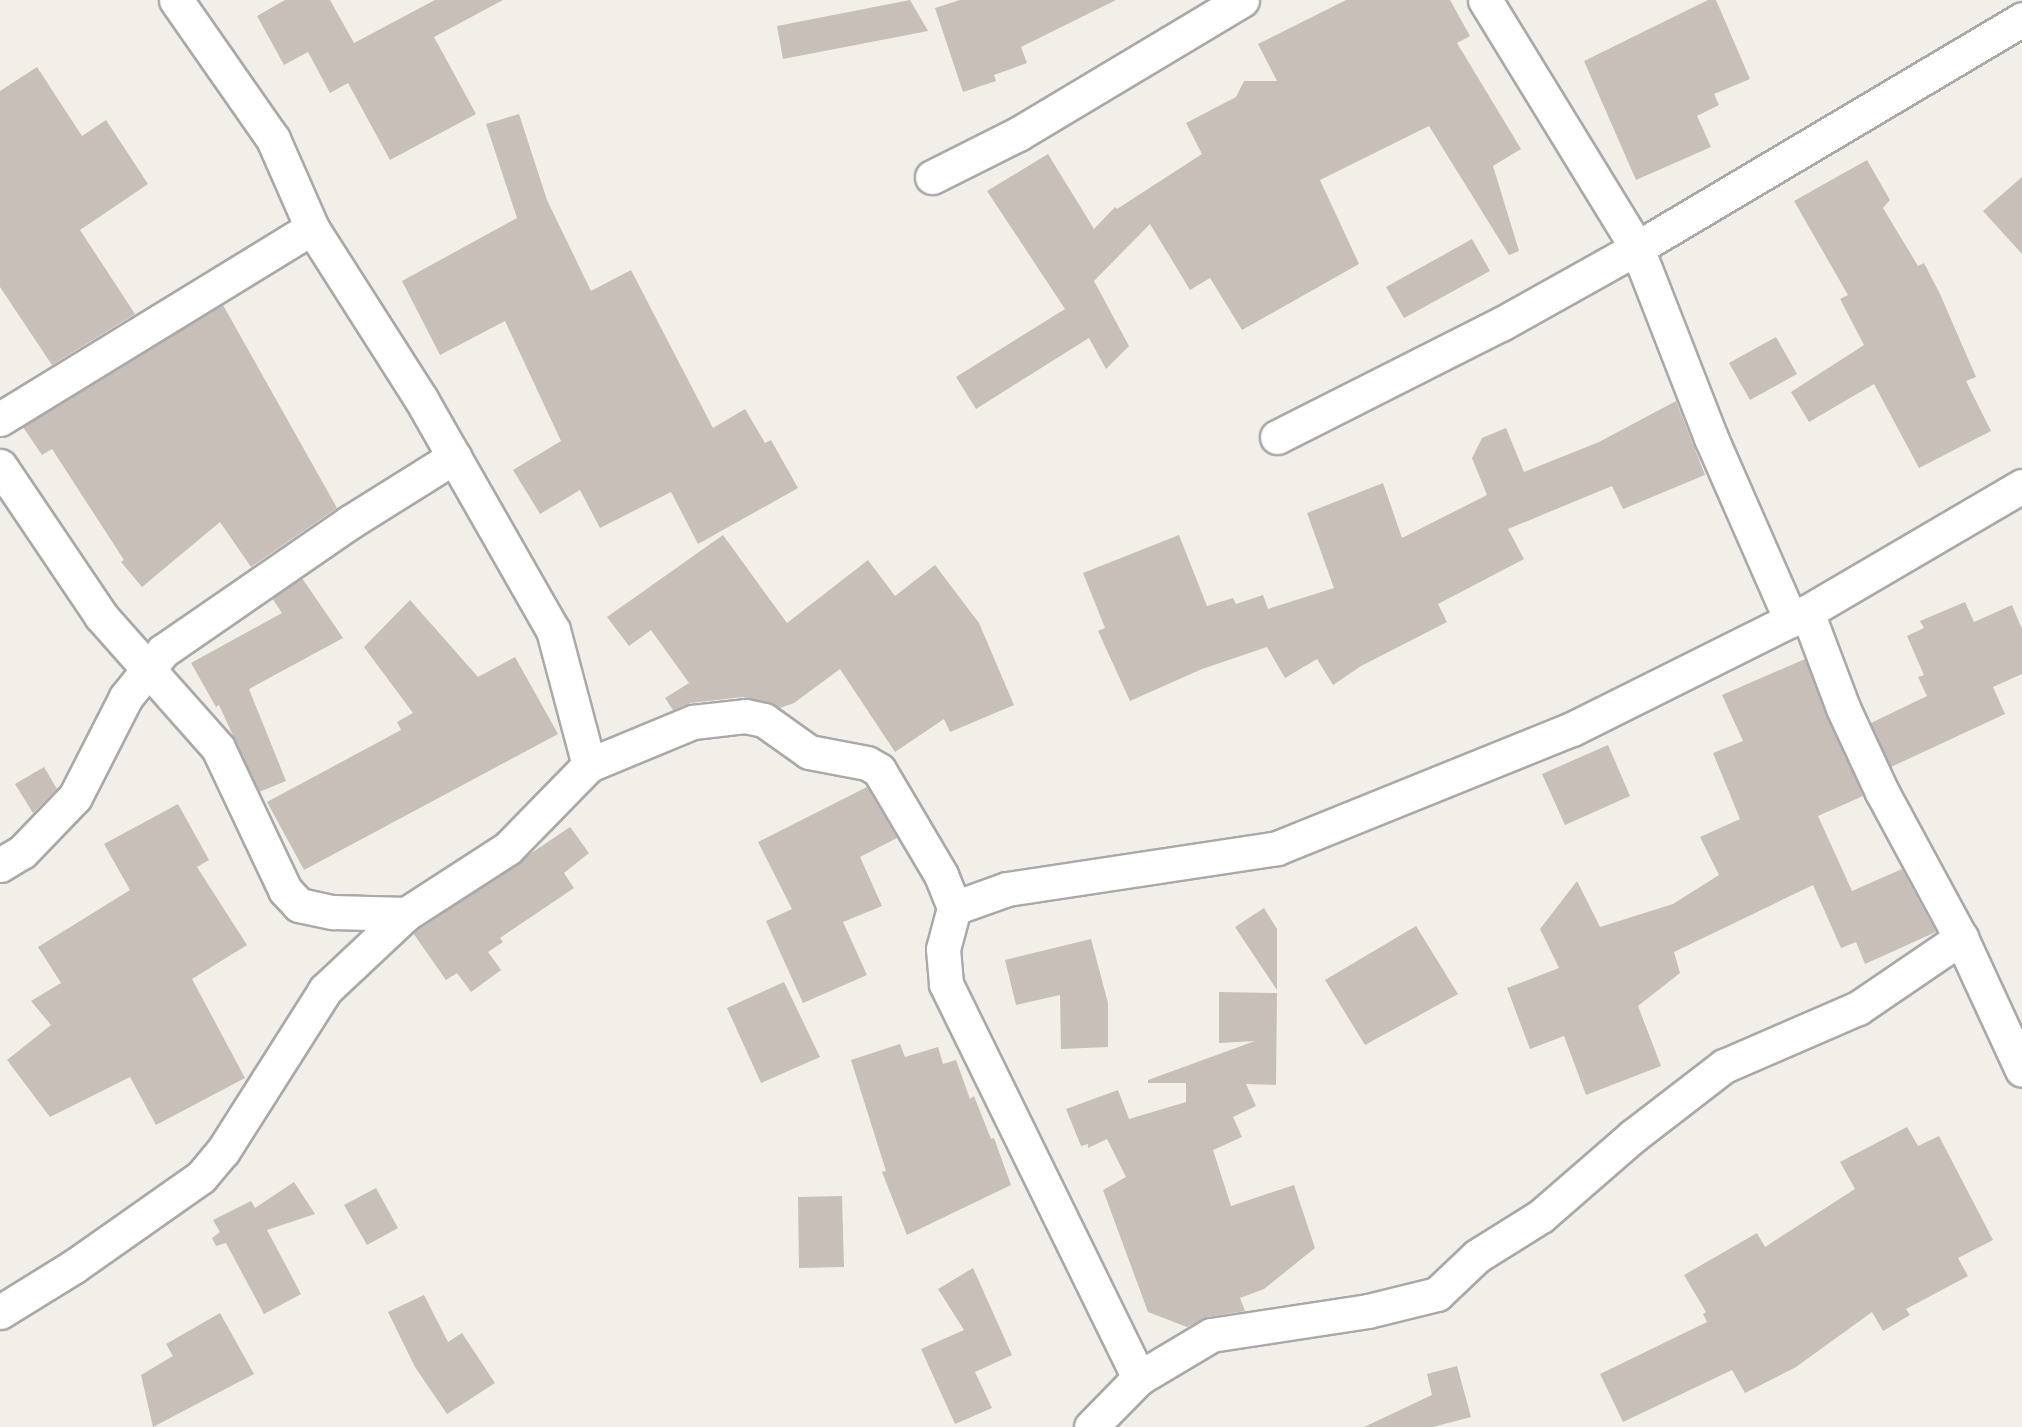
<!DOCTYPE html>
<html>
<head>
<meta charset="utf-8">
<style>
	body { margin:0 }
	#map { position:relative; width:2022px; height:1427px; overflow:hidden; background:#f2efe9; font-family:Karla,sans-serif }
	div>[style] { position:absolute }
	.building>* { inset:0; background:#c7bfb8 }
	.roads { filter:drop-shadow(2px 0 #a9a9a9) drop-shadow(-2px 0 #a9a9a9) drop-shadow(0 2px #a9a9a9) drop-shadow(0 -2px #a9a9a9) }
	.street>* { height:33px; margin:-16.5px; padding:0 16.5px; transform-origin:16.5px; border-radius:16.5px; background:#fff }
	span { translate:-50% -50%; white-space:nowrap; text-align:center; line-height:1.15; -webkit-text-stroke:4.5px #fff; paint-order:stroke }
</style>
</head>
<body>
<div id="map">
	<div class="building">
		<div style="clip-path:polygon(285px 0,330px 0,354px 43px,435px 0,503px 0,434px 37px,476px 114px,390px 160px,348px 83px,330px 93px,308px 52px,284px 65px,257px 16px)"></div>
		<div style="clip-path:polygon(910px 0,928px 31px,783px 59px,777px 26px)"></div>
		<div style="clip-path:polygon(960px 0,1116px 0,1021px 47px,1027px 63px,994px 75px,996px 81px,963px 92px,935px 8px)"></div>
		<div style="clip-path:polygon(1346px 0,1450px 0,1470px 36px,1457px 43px,1521px 149px,1493px 166px,1519px 251px,1509px 255px,1429px 126px,1320px 180px,1359px 264px,1242px 330px,1210px 278px,1190px 290px,1150px 224px,1094px 281px,1129px 346px,1106px 369px,1089px 338px,976px 409px,956px 377px,1065px 309px,987px 191px,1048px 154px,1094px 229px,1115px 207px,1117px 209px,1202px 154px,1186px 123px,1236px 97px,1244px 81px,1277px 81px,1258px 44px)"></div>
		<div style="clip-path:polygon(1708px 0,1716px 0,1750px 79px,1714px 94px,1719px 105px,1697px 116px,1711px 147px,1636px 180px,1584px 61px)"></div>
		<div style="clip-path:polygon(37px 67px,82px 136px,106px 120px,148px 184px,80px 230px,135px 314px,52px 365px,0 287px,0 91px)"></div>
		<div style="clip-path:polygon(519px 114px,547px 200px,591px 291px,631px 270px,713px 428px,745px 409px,765px 443px,771px 440px,798px 488px,698px 544px,671px 492px,600px 528px,580px 490px,540px 514px,513px 470px,561px 441px,505px 321px,440px 355px,402px 281px,517px 218px,486px 124px)"></div>
		<div style="clip-path:polygon(1867px 160px,1890px 200px,1883px 208px,1918px 266px,1924px 263px,1940px 294px,1976px 377px,1966px 381px,1991px 431px,1919px 468px,1874px 384px,1809px 422px,1791px 392px,1864px 345px,1840px 299px,1848px 295px,1794px 201px)"></div>
		<div style="clip-path:polygon(2022px 177px,2022px 254px,1983px 211px)"></div>
		<div style="clip-path:polygon(1472px 239px,1490px 271px,1404px 318px,1386px 287px)"></div>
		<div style="clip-path:polygon(223px 305px,337px 508px,251px 567px,220px 522px,142px 587px,121px 562px,124px 560px,52px 449px,42px 455px,23px 427px)"></div>
		<div style="clip-path:polygon(1776px 337px,1797px 374px,1750px 400px,1729px 363px)"></div>
		<div style="clip-path:polygon(1676px 401px,1705px 475px,1623px 509px,1612px 486px,1508px 529px,1524px 559px,1438px 604px,1447px 622px,1361px 666px,1333px 685px,1317px 659px,1285px 678px,1267px 647px,1202px 669px,1130px 701px,1098px 631px,1105px 628px,1083px 573px,1179px 535px,1207px 606px,1233px 598px,1236px 604px,1263px 595px,1268px 609px,1334px 588px,1307px 513px,1383px 483px,1402px 538px,1487px 495px,1472px 458px,1482px 438px,1506px 428px,1524px 472px,1599px 442px)"></div>
		<div style="clip-path:polygon(723px 535px,787px 623px,868px 560px,895px 596px,935px 565px,979px 623px,1014px 705px,950px 732px,944px 719px,895px 752px,840px 669px,794px 703px,780px 708px,743px 697px,691px 703px,673px 710px,665px 698px,689px 683px,651px 630px,629px 646px,607px 617px)"></div>
		<div style="clip-path:polygon(302px 578px,343px 638px,249px 689px,286px 781px,259px 792px,219px 705px,216px 707px,191px 663px,282px 613px,272px 598px)"></div>
		<div style="clip-path:polygon(410px 600px,478px 677px,515px 657px,558px 734px,304px 870px,267px 802px,401px 730px,397px 722px,413px 713px,364px 647px)"></div>
		<div style="clip-path:polygon(1965px 602px,1974px 622px,2012px 605px,2022px 629px,2022px 674px,1993px 687px,2005px 714px,1891px 767px,1871px 723px,1927px 696px,1918px 677px,1924px 675px,1907px 636px,1924px 628px,1920px 621px)"></div>
		<div style="clip-path:polygon(1805px 659px,1863px 796px,1818px 816px,1852px 891px,1902px 869px,1936px 932px,1865px 964px,1856px 942px,1841px 948px,1813px 885px,1674px 952px,1680px 973px,1638px 1006px,1661px 1066px,1586px 1095px,1564px 1036px,1530px 1049px,1507px 988px,1559px 968px,1540px 929px,1577px 881px,1600px 927px,1673px 904px,1719px 875px,1700px 837px,1740px 819px,1713px 753px,1743px 741px,1722px 695px)"></div>
		<div style="clip-path:polygon(1608px 745px,1630px 796px,1565px 825px,1542px 774px)"></div>
		<div style="clip-path:polygon(44px 767px,57px 789px,33px 813px,15px 784px)"></div>
		<div style="clip-path:polygon(867px 787px,897px 838px,860px 857px,882px 906px,843px 922px,867px 975px,803px 1003px,766px 921px,792px 909px,758px 842px)"></div>
		<div style="clip-path:polygon(178px 804px,209px 860px,197px 867px,247px 945px,192px 979px,245px 1078px,156px 1125px,130px 1077px,50px 1117px,7px 1060px,51px 1025px,31px 1001px,61px 983px,38px 947px,130px 890px,104px 844px)"></div>
		<div style="clip-path:polygon(570px 827px,589px 853px,564px 873px,574px 888px,500px 938px,503px 942px,488px 952px,501px 970px,471px 992px,457px 973px,446px 980px,413px 933px)"></div>
		<div style="clip-path:polygon(1264px 908px,1277px 929px,1277px 990px,1235px 927px)"></div>
		<div style="clip-path:polygon(1416px 926px,1458px 994px,1365px 1045px,1325px 980px)"></div>
		<div style="clip-path:polygon(1091px 939px,1108px 1003px,1108px 1047px,1061px 1049px,1060px 995px,1016px 1005px,1005px 960px)"></div>
		<div style="clip-path:polygon(784px 982px,820px 1057px,761px 1083px,727px 1008px)"></div>
		<div style="clip-path:polygon(1219px 992px,1277px 993px,1276px 1085px,1246px 1084px,1256px 1106px,1233px 1117px,1242px 1137px,1213px 1150px,1231px 1206px,1294px 1185px,1315px 1248px,1264px 1289px,1240px 1298px,1245px 1311px,1208px 1317px,1187px 1327px,1148px 1312px,1103px 1190px,1126px 1177px,1107px 1139px,1088px 1148px,1088px 1144px,1081px 1146px,1066px 1109px,1118px 1090px,1129px 1119px,1186px 1102px,1186px 1083px,1148px 1083px,1148px 1080px,1255px 1041px,1219px 1043px)"></div>
		<div style="clip-path:polygon(900px 1044px,905px 1057px,938px 1047px,943px 1064px,956px 1060px,970px 1099px,974px 1096px,991px 1139px,994px 1138px,1011px 1185px,907px 1235px,882px 1172px,886px 1171px,851px 1060px)"></div>
		<div style="clip-path:polygon(1907px 1127px,1918px 1146px,1939px 1136px,1993px 1240px,1958px 1258px,1968px 1276px,1906px 1309px,1910px 1315px,1883px 1331px,1872px 1312px,1796px 1367px,1745px 1393px,1732px 1370px,1623px 1422px,1600px 1374px,1707px 1322px,1703px 1314px,1706px 1312px,1684px 1275px,1757px 1233px,1765px 1247px,1855px 1189px,1840px 1162px)"></div>
		<div style="clip-path:polygon(294px 1182px,315px 1214px,267px 1230px,301px 1294px,264px 1314px,226px 1243px,216px 1246px,212px 1238px,220px 1232px,213px 1220px,251px 1201px,255px 1208px)"></div>
		<div style="clip-path:polygon(376px 1188px,398px 1228px,367px 1245px,344px 1205px)"></div>
		<div style="clip-path:polygon(842px 1196px,844px 1267px,799px 1268px,798px 1197px)"></div>
		<div style="clip-path:polygon(973px 1268px,1012px 1355px,975px 1372px,992px 1408px,955px 1424px,921px 1349px,964px 1330px,938px 1289px)"></div>
		<div style="clip-path:polygon(424px 1295px,448px 1342px,462px 1333px,495px 1383px,447px 1414px,415px 1367px,388px 1312px)"></div>
		<div style="clip-path:polygon(220px 1313px,254px 1374px,153px 1427px,141px 1375px,173px 1356px,166px 1344px)"></div>
		<div style="clip-path:polygon(1457px 1366px,1471px 1417px,1433px 1427px,1364px 1427px,1432px 1395px,1427px 1374px)"></div>
	</div>
	<div class="roads">
		<div class="street">
			<div style="left:176px;top:0;width:169px;rotate:55.1deg"></div>
			<div style="left:273px;top:139px;width:97px;rotate:66.3deg"></div>
			<div style="left:312px;top:228px;width:203px;rotate:57.5deg"></div>
			<div style="left:421px;top:399px;width:266px;rotate:60.3deg"></div>
			<div style="left:553px;top:630px;width:140px;rotate:75.1deg"></div>
			<div style="left:1485px;top:0;width:291px;rotate:58.5deg"></div>
			<div style="left:1637px;top:248px;width:204px;rotate:68.7deg"></div>
			<div style="left:1711px;top:438px;width:199px;rotate:66.3deg"></div>
			<div style="left:932px;top:177px;width:96px;rotate:-26.6deg"></div>
			<div style="left:1018px;top:134px;width:261px;rotate:-30.9deg"></div>
			<div style="left:0;top:419px;width:366px;rotate:-31.5deg"></div>
			<div style="left:1277px;top:437px;width:251px;rotate:-26.8deg"></div>
			<div style="left:1501px;top:324px;width:156px;rotate:-29.2deg"></div>
			<div style="left:1637px;top:248px;width:448px;rotate:-30.7deg"></div>
			<div style="left:0;top:466px;width:181px;rotate:56deg"></div>
			<div style="left:101px;top:616px;width:176px;rotate:48.4deg"></div>
			<div style="left:218px;top:748px;width:157px;rotate:64.7deg"></div>
			<div style="left:285px;top:890px;width:21px;rotate:47deg"></div>
			<div style="left:299px;top:905px;width:35px;rotate:12deg"></div>
			<div style="left:333px;top:912px;width:73px;rotate:1.6deg"></div>
			<div style="left:406px;top:914px;width:121px;rotate:-32.9deg"></div>
			<div style="left:508px;top:848px;width:116px;rotate:-45.7deg"></div>
			<div style="left:589px;top:765px;width:113px;rotate:-22.5deg"></div>
			<div style="left:693px;top:722px;width:52px;rotate:-6.6deg"></div>
			<div style="left:745px;top:716px;width:19px;rotate:12deg"></div>
			<div style="left:764px;top:720px;width:55px;rotate:35.4deg"></div>
			<div style="left:809px;top:752px;width:59px;rotate:10.7deg"></div>
			<div style="left:867px;top:763px;width:14px;rotate:30deg"></div>
			<div style="left:879px;top:770px;width:122px;rotate:59.4deg"></div>
			<div style="left:941px;top:875px;width:35px;rotate:68deg"></div>
			<div style="left:954px;top:908px;width:42px;rotate:105deg"></div>
			<div style="left:943px;top:949px;width:35px;rotate:85deg"></div>
			<div style="left:946px;top:984px;width:439px;rotate:63.9deg"></div>
			<div style="left:1139px;top:1378px;width:84px;rotate:-30.8deg"></div>
			<div style="left:1211px;top:1335px;width:159px;rotate:-8.7deg"></div>
			<div style="left:1368px;top:1311px;width:71px;rotate:-13.8deg"></div>
			<div style="left:1437px;top:1294px;width:55px;rotate:-43.5deg"></div>
			<div style="left:1477px;top:1256px;width:75px;rotate:-32deg"></div>
			<div style="left:1541px;top:1216px;width:122px;rotate:-41deg"></div>
			<div style="left:1633px;top:1136px;width:115px;rotate:-37.6deg"></div>
			<div style="left:1724px;top:1066px;width:146px;rotate:-23.4deg"></div>
			<div style="left:1858px;top:1008px;width:125px;rotate:-34.2deg"></div>
			<div style="left:1807px;top:612px;width:103px;rotate:69.4deg"></div>
			<div style="left:1843px;top:708px;width:93px;rotate:65.1deg"></div>
			<div style="left:1882px;top:792px;width:166px;rotate:61.6deg"></div>
			<div style="left:1961px;top:938px;width:145px;rotate:65.2deg"></div>
			<div style="left:0;top:865px;width:26px;rotate:-31deg"></div>
			<div style="left:22px;top:852px;width:76px;rotate:-46.1deg"></div>
			<div style="left:75px;top:797px;width:112px;rotate:-63deg"></div>
			<div style="left:126px;top:697px;width:59px;rotate:-51.2deg"></div>
			<div style="left:163px;top:651px;width:227px;rotate:-34.6deg"></div>
			<div style="left:350px;top:522px;width:123px;rotate:-32deg"></div>
			<div style="left:954px;top:908px;width:56px;rotate:-19.7deg"></div>
			<div style="left:1007px;top:889px;width:273px;rotate:-8.6deg"></div>
			<div style="left:1277px;top:848px;width:318px;rotate:-22deg"></div>
			<div style="left:1572px;top:729px;width:263px;rotate:-26.5deg"></div>
			<div style="left:1807px;top:612px;width:249px;rotate:-30.4deg"></div>
			<div style="left:0;top:1312px;width:86px;rotate:-31.7deg"></div>
			<div style="left:73px;top:1267px;width:156px;rotate:-35.1deg"></div>
			<div style="left:201px;top:1177px;width:34px;rotate:-50deg"></div>
			<div style="left:223px;top:1151px;width:191px;rotate:-57.6deg"></div>
			<div style="left:325px;top:990px;width:111px;rotate:-43.2deg"></div>
			<div style="left:1091px;top:1427px;width:69px;rotate:-45.6deg"></div>
		</div>
	</div>
</div>
</body>
</html>
